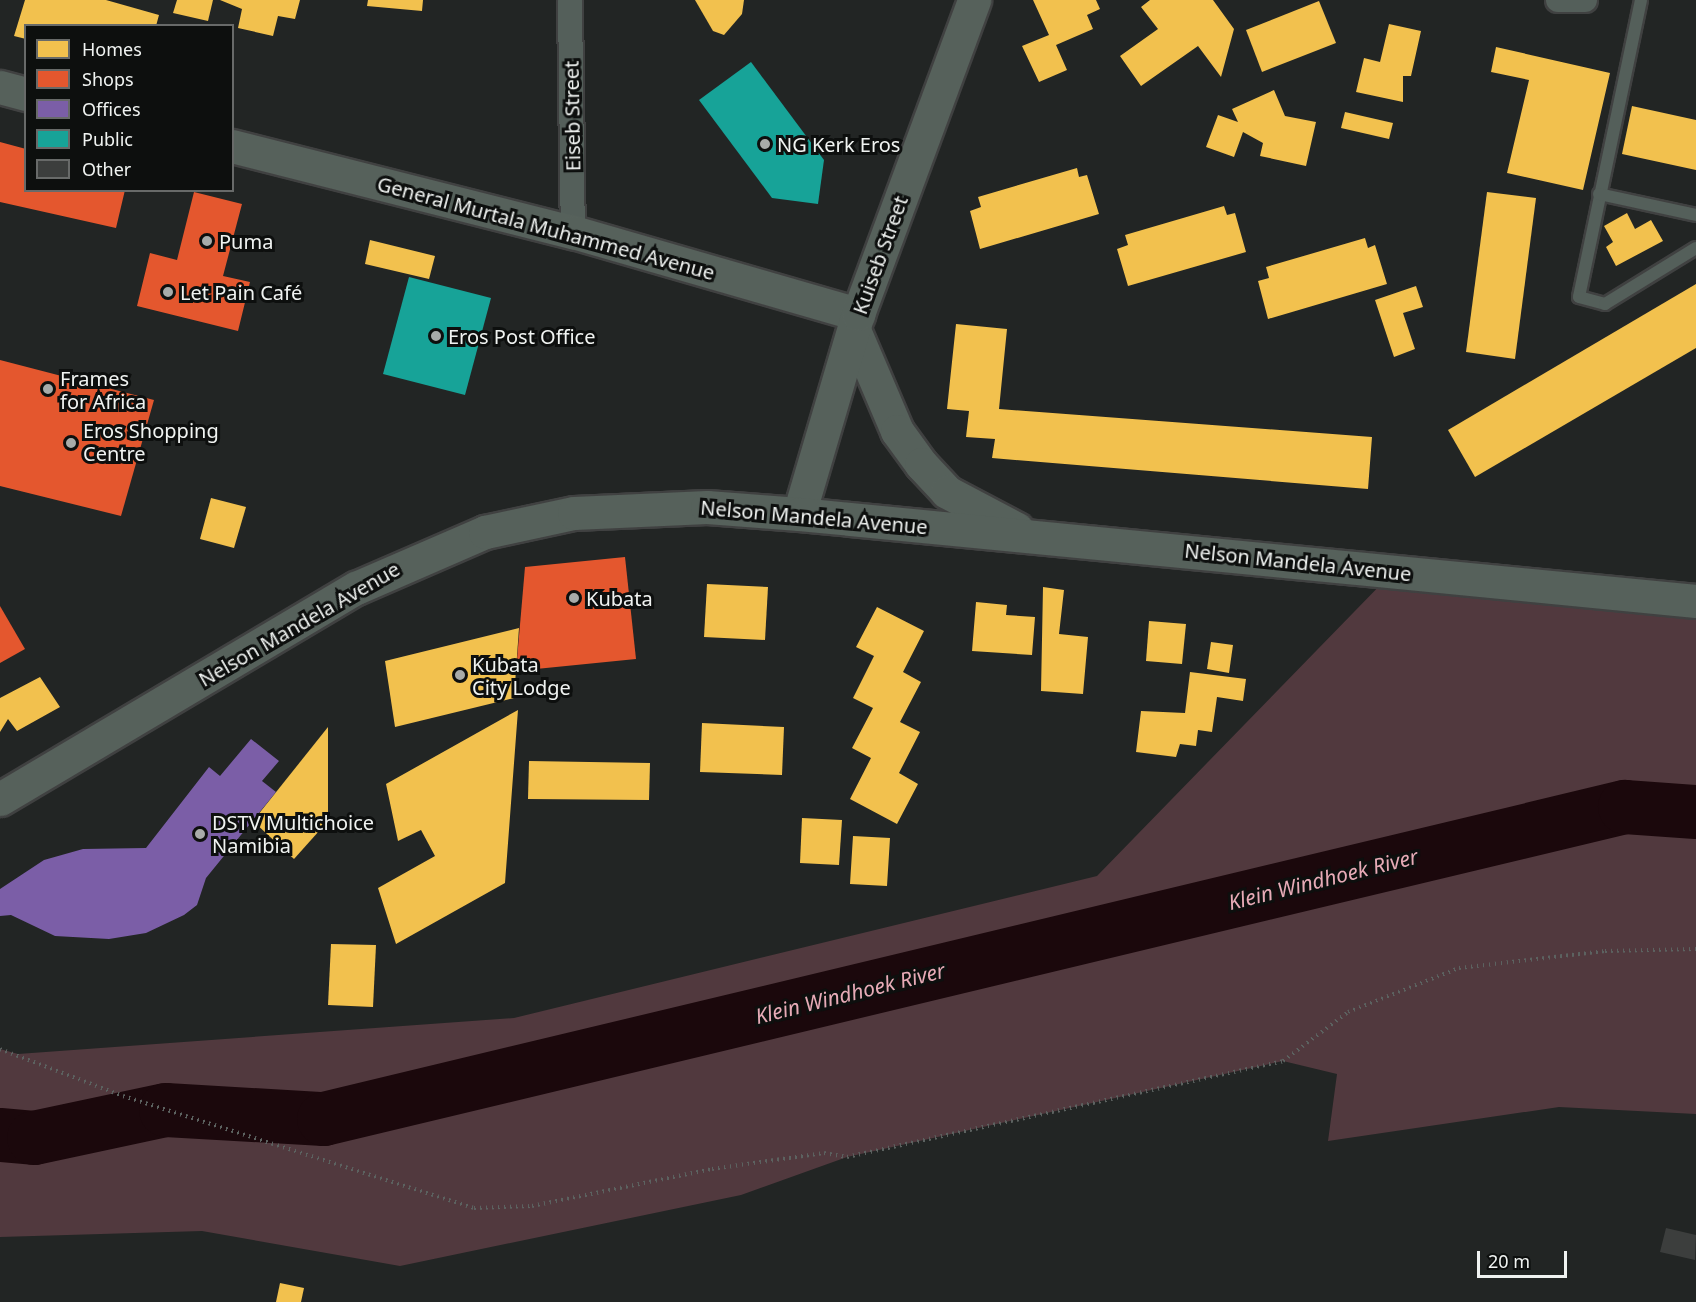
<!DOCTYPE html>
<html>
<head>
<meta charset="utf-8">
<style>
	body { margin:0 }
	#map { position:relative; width:1696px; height:1302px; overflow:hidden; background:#222524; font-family:"Noto Sans",sans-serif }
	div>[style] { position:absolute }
	.green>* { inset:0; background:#51393e }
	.homes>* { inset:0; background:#f2c14e }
	.shops>* { inset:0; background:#e4572e }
	.offices>* { inset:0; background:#7b5ea7 }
	.public>* { inset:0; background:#17a398 }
	.river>* { height:54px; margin:-27px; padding:0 27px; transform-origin:27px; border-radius:27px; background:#1b080c }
	.building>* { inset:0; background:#3c3e3d }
	.path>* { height:4px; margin-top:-2px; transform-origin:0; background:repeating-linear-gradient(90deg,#5c6260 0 1.5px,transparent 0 6px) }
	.roads { filter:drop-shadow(2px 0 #404141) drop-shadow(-2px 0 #404141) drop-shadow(0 2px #404141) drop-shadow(0 -2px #404141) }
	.lane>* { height:12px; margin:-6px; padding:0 6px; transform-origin:6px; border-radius:6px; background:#545f5a }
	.street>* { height:24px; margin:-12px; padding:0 12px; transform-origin:12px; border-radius:12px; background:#545f5a }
	.secondary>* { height:33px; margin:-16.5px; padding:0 16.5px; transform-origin:16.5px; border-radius:16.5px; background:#56615b }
	.dots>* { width:16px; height:16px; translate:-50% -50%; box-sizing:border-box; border:3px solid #0d0f0e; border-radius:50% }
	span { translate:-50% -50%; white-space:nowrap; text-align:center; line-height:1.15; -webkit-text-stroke:6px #0d0f0e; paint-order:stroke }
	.street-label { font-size:20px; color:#f0f3f1 }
	.poi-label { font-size:20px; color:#f0f3f1 }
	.left { translate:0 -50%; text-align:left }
	.water-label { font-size:21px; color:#e7abb7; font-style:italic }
	.legend { position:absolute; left:24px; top:24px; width:210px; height:168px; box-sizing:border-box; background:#0d0f0e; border:2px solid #686a69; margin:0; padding:8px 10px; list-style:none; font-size:18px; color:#f0f3f1 }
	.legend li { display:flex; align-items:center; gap:12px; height:30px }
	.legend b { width:30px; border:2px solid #686a69 }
	.scale { position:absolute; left:1477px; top:1251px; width:90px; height:27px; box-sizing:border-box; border:3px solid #f0f3f1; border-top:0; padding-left:8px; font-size:18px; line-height:21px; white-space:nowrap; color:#f0f3f1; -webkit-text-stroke:4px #0d0f0e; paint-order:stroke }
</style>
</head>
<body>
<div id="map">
	<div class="green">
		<div style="clip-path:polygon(1390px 575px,1696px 601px,1696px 1114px,1559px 1107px,1328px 1141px,1337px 1074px,1283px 1061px,847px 1157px,741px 1195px,400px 1266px,202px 1231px,0 1237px,0 1049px,18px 1054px,514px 1018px,1097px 876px)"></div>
	</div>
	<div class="homes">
		<div style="clip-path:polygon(25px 0,106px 0,159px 15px,156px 26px,26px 26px,26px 39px,14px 36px)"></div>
		<div style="clip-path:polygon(177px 0,213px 0,208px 21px,173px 13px)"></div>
		<div style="clip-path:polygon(220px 0,300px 0,295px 19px,278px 16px,273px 36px,238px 28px,242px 9px)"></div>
		<div style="clip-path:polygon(368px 0,423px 0,422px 11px,367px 6px)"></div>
		<div style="clip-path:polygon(695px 0,744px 0,742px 14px,724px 35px,713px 31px)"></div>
		<div style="clip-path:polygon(1033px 0,1096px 0,1100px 9px,1087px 15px,1093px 29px,1056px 45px,1067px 70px,1039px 82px,1022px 46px,1049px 35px)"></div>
		<div style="clip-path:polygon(1150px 0,1213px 0,1234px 29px,1221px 77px,1198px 46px,1141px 86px,1120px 56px,1158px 29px,1141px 7px)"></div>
		<div style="clip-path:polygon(1319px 1px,1336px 43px,1262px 72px,1246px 30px)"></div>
		<div style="clip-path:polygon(1389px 24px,1421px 31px,1411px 76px,1403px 76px,1403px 102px,1356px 92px,1364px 58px,1380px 62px)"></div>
		<div style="clip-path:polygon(1496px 47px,1610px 73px,1583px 190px,1507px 173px,1529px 80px,1491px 72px)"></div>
		<div style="clip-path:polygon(1274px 90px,1285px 116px,1316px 122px,1306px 166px,1260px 156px,1263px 143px,1243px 132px,1234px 157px,1206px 147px,1218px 115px,1238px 122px,1232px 109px)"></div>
		<div style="clip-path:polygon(1632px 106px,1696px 120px,1696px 170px,1622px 154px)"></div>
		<div style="clip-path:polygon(1345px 112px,1393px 123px,1389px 139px,1341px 128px)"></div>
		<div style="clip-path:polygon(1077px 168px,1079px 177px,1087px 175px,1099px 214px,980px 249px,970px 211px,981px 207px,978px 197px)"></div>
		<div style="clip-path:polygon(1487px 192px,1536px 198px,1515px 359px,1466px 352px)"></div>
		<div style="clip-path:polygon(1224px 206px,1227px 215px,1235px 213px,1246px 252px,1128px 286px,1117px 249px,1128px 245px,1125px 235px)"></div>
		<div style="clip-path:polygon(1627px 213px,1635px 229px,1651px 220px,1663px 241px,1616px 266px,1606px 247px,1613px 242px,1604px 226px)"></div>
		<div style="clip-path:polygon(1365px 238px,1368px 248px,1375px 245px,1387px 284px,1268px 319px,1258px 281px,1269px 278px,1266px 267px)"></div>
		<div style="clip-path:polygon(370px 240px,435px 256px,429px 279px,365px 264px)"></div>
		<div style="clip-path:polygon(1696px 284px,1696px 348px,1475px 477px,1448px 430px)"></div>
		<div style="clip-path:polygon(1416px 286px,1423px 307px,1403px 313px,1415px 349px,1394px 357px,1375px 300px)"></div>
		<div style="clip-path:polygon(956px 324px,1007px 329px,999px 409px,1372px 437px,1368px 489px,992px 458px,995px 439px,966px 437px,969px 411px,947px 409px)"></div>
		<div style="clip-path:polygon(211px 498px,246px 507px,234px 548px,200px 539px)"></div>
		<div style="clip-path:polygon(707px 584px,768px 587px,765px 640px,704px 637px)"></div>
		<div style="clip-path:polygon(1043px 587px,1064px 590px,1059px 634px,1088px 637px,1083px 694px,1041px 691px)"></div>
		<div style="clip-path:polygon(976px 602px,1007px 605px,1006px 615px,1035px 617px,1032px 655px,972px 651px)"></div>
		<div style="clip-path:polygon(877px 607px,924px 631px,903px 672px,921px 682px,900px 722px,920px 732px,899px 773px,918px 784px,897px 824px,850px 799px,871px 758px,852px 748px,873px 708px,853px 698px,874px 656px,856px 647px)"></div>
		<div style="clip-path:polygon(1149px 621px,1186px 624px,1182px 664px,1146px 661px)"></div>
		<div style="clip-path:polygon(519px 628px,514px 698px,395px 727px,385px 661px)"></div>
		<div style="clip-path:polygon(1211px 642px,1233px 645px,1229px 673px,1207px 669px)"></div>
		<div style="clip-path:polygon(1190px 672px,1246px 679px,1243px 701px,1217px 697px,1212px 732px,1198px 730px,1196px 746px,1180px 744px,1176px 757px,1136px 752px,1141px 711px,1185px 713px)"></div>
		<div style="clip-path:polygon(40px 677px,60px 707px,17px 731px,8px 719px,0 732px,0 698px)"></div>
		<div style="clip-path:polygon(518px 710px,505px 883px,396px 944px,378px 888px,435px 856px,421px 830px,398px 841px,386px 784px)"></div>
		<div style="clip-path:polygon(702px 723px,784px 727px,782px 775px,700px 772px)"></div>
		<div style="clip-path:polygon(328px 727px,328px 821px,294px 859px,253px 821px)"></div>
		<div style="clip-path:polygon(529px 761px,650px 763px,649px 800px,528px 799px)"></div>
		<div style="clip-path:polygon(802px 818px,842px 820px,839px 865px,800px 863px)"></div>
		<div style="clip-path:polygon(853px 836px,890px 838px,887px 886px,850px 884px)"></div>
		<div style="clip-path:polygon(331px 944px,376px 945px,373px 1007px,328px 1005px)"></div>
		<div style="clip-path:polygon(280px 1283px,304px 1288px,301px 1302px,276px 1302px)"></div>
	</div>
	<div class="shops">
		<div style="clip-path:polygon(0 142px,26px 149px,26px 190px,125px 190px,116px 228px,0 202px)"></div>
		<div style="clip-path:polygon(194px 192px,242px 204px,223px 276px,250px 282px,238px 331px,137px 306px,150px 253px,177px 260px)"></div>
		<div style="clip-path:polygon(0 360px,154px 400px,121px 516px,0 486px)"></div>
		<div style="clip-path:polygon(625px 557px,636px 659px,516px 671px,525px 567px)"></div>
		<div style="clip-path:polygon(0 606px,25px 649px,0 663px)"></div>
	</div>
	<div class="offices">
		<div style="clip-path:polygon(251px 739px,279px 761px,262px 781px,276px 792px,206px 878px,197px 905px,184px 915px,146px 933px,109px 939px,55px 936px,11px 915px,0 916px,0 889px,44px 860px,83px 849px,146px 848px,209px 767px,220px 776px)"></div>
	</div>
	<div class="public">
		<div style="clip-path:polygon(751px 62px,824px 160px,818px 204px,772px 198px,699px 100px)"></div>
		<div style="clip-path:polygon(409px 277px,491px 298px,465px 395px,383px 374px)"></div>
	</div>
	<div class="river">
		<div style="left:0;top:1135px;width:34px;rotate:5deg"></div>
		<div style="left:34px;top:1138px;width:135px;rotate:-12deg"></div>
		<div style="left:166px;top:1110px;width:158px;rotate:3.3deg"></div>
		<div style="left:324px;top:1119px;width:1338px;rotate:-13.49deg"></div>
		<div style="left:1625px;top:807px;width:71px;rotate:4deg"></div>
	</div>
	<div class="building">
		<div style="clip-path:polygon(1666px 1228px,1696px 1235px,1695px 1260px,1660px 1252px)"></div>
	</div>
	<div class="path">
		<div style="left:0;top:1049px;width:132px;rotate:20.9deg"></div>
		<div style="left:123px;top:1096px;width:368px;rotate:17.7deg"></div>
		<div style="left:474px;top:1208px;width:58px;rotate:-2deg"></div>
		<div style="left:532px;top:1206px;width:184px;rotate:-11.6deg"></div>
		<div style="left:712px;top:1169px;width:113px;rotate:-8.1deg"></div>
		<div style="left:824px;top:1153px;width:23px;rotate:10deg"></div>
		<div style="left:847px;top:1157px;width:446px;rotate:-12.4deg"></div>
		<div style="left:1283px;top:1061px;width:81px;rotate:-37deg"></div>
		<div style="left:1348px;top:1012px;width:119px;rotate:-21.6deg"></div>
		<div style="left:1459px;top:968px;width:147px;rotate:-6.6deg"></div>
		<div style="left:1605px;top:951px;width:91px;rotate:-1.3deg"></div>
	</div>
	<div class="roads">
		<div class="lane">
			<div style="left:1641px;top:0;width:303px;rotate:101.8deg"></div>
			<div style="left:1579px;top:297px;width:27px;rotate:15deg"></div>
			<div style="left:1605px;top:304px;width:107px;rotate:-31.6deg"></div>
			<div style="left:1599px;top:194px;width:99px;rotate:12.2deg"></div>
		</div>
		<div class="street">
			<div style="left:570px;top:0;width:232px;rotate:89.3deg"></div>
			<div style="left:1558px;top:0;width:27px"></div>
		</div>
		<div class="secondary">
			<div style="left:0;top:87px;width:27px;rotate:15deg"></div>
			<div style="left:232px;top:146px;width:352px;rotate:14.2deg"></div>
			<div style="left:573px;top:232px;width:297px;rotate:16.1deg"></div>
			<div style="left:854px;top:330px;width:110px;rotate:66.9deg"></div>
			<div style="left:897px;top:431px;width:41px;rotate:54deg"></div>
			<div style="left:921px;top:464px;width:38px;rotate:47deg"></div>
			<div style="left:947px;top:492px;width:79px;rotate:27.9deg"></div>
			<div style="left:799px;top:514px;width:209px;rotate:-73.6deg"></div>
			<div style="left:858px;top:314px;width:335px;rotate:-69.7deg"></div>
			<div style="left:0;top:799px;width:414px;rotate:-30.7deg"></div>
			<div style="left:356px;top:588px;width:141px;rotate:-23.5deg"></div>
			<div style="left:485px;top:532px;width:91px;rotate:-12.1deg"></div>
			<div style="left:574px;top:513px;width:133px;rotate:-2.6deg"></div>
			<div style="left:707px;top:507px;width:92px;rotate:4.4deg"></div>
			<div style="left:799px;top:514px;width:901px;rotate:5.54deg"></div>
		</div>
	</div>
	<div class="dots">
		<div style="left:765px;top:144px;background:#a8aba9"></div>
		<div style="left:207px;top:241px;background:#a8aba9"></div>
		<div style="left:168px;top:292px;background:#a8aba9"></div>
		<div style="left:436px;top:336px;background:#a8aba9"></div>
		<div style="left:48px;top:389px;background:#a8aba9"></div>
		<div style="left:71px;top:443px;background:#a8aba9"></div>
		<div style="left:574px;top:598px;background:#a8aba9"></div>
		<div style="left:460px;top:675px;background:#a8aba9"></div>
		<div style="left:200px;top:834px;background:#a8aba9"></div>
	</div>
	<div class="street-label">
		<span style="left:572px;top:116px;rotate:-91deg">Eiseb Street</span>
		<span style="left:546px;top:228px;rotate:15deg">General Murtala Muhammed Avenue</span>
		<span style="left:880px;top:255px;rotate:-70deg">Kuiseb Street</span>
		<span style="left:814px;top:517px;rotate:5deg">Nelson Mandela Avenue</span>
		<span style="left:1298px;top:562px;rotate:6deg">Nelson Mandela Avenue</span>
		<span style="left:299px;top:624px;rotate:-30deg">Nelson Mandela Avenue</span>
	</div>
	<div class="poi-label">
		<span class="left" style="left:777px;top:144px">NG Kerk Eros</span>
		<span class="left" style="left:219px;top:241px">Puma</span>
		<span class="left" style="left:180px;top:292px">Let Pain Café</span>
		<span class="left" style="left:448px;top:336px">Eros Post Office</span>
		<span class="left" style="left:60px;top:390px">Frames<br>for Africa</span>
		<span class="left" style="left:83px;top:442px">Eros Shopping<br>Centre</span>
		<span class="left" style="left:586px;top:598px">Kubata</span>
		<span class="left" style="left:472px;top:676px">Kubata<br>City Lodge</span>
		<span class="left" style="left:212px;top:834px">DSTV Multichoice<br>Namibia</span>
	</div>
	<div class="water-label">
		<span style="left:1323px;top:879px;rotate:-14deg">Klein Windhoek River</span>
		<span style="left:850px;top:993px;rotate:-14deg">Klein Windhoek River</span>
	</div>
	<ul class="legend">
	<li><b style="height:16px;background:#f2c14e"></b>Homes</li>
	<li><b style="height:16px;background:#e4572e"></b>Shops</li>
	<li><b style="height:16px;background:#7b5ea7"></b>Offices</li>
	<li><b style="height:16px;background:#17a398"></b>Public</li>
	<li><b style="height:16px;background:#3c3e3d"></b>Other</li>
	</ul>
	<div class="scale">20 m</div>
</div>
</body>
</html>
